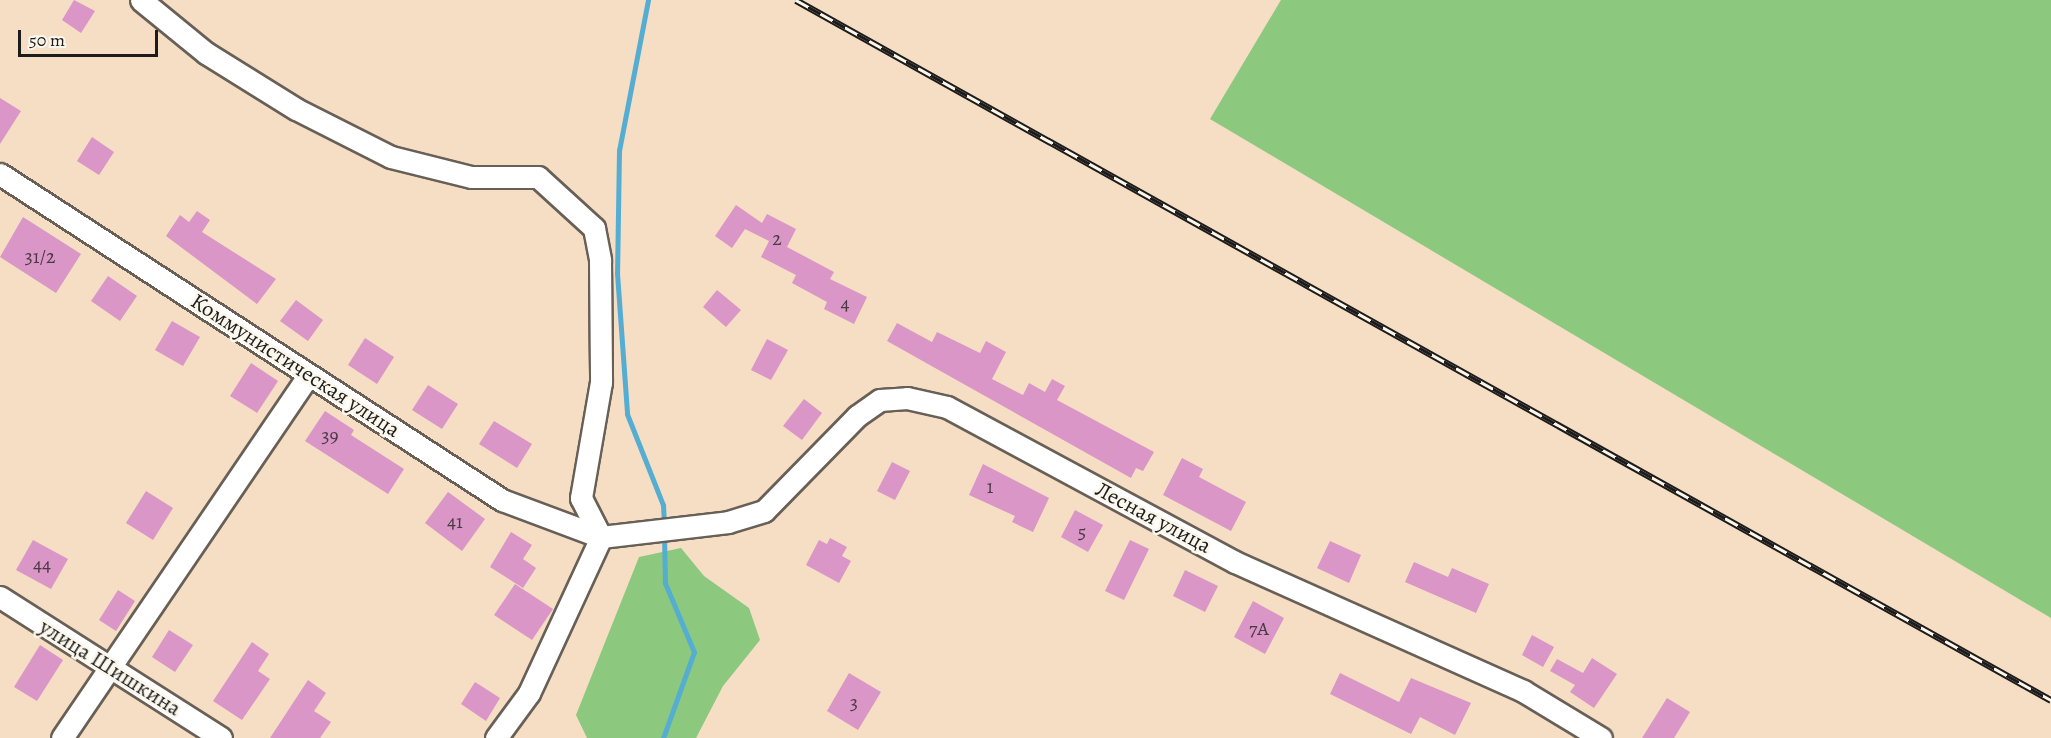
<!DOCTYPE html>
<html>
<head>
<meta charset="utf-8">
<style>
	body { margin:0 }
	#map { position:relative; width:2051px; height:738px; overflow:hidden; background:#f5dec4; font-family:Alegreya,serif }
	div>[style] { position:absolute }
	.green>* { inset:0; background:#8cc87d }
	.stream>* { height:5px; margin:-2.5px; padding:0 2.5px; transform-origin:2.5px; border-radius:2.5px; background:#55add2 }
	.building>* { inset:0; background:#d996c6 }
	.roads { filter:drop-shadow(2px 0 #686057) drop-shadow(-2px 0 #686057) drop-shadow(0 2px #686057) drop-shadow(0 -2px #686057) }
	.minor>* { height:21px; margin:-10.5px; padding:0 10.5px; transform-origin:10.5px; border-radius:10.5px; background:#fff }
	.rail>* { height:7px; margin-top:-3.5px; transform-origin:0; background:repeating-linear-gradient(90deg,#fbf7ec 0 14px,#1c1c1c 0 28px); box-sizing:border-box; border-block:2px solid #1c1c1c }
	span { translate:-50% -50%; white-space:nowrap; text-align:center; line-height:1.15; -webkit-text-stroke:5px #fbf7ec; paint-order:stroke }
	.number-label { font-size:20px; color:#4b3a46 }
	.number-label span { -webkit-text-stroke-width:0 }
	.street-label { font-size:22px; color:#1c1c1c }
	.scale { position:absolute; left:18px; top:30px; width:140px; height:27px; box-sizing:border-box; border:3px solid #1c1c1c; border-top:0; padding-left:8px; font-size:18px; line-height:21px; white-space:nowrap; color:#1c1c1c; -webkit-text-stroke:4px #fbf7ec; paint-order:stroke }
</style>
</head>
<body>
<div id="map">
	<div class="green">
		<div style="clip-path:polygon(1281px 0,2051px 0,2051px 618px,1210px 119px)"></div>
		<div style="clip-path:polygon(681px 548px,704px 576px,749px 608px,760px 640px,723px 686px,696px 738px,587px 738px,576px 715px,639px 557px)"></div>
	</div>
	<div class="stream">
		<div style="left:648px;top:0;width:153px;rotate:100.9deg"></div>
		<div style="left:619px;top:150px;width:123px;rotate:90.9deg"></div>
		<div style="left:617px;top:273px;width:141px;rotate:85.9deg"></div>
		<div style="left:627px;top:414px;width:98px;rotate:68.4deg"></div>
		<div style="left:663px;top:505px;width:20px;rotate:87deg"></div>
		<div style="left:663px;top:738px;width:91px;rotate:-70.2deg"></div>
		<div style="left:694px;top:652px;width:75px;rotate:-112.8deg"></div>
		<div style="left:665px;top:583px;width:48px;rotate:-91.2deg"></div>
	</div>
	<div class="building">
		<div style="clip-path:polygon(74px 0,95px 11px,81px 33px,62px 20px)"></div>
		<div style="clip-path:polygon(0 98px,21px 111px,0 144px)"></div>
		<div style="clip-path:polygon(92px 137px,114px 152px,99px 175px,77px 161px)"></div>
		<div style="clip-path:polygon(736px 205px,762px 223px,767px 214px,796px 229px,787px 247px,834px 272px,830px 279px,867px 297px,854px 324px,824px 309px,827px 302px,792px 283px,796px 275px,761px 257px,769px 241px,745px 229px,732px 248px,715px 236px)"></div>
		<div style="clip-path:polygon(197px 211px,210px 220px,202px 232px,276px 279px,257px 304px,166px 236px,180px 215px,189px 222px)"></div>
		<div style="clip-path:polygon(23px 217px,81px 254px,56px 293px,0 257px)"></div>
		<div style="clip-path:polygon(108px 276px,137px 296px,120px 321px,91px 301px)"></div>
		<div style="clip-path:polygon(717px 290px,741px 310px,726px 327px,703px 307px)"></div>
		<div style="clip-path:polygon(296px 300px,323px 320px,308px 341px,280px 321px)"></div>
		<div style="clip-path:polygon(172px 321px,200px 337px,183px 366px,155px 350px)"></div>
		<div style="clip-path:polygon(897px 323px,932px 342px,937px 332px,980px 353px,986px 341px,1006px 352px,992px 379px,1023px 395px,1029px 383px,1045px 392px,1052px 379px,1065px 386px,1057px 400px,1154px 452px,1143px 471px,1136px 468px,1131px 478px,887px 341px)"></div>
		<div style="clip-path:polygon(365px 338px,394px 357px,377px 384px,348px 365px)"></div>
		<div style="clip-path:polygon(767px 339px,788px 350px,771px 380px,751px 370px)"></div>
		<div style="clip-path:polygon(251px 363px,278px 381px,257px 413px,230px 396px)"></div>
		<div style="clip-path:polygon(428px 385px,458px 404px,442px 429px,412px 410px)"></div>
		<div style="clip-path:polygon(804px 399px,822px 413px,802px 440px,783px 426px)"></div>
		<div style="clip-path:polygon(325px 411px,354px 430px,351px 435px,404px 469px,388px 494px,305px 441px)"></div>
		<div style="clip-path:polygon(494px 421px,532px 444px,517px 468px,479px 444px)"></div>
		<div style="clip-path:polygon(1182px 458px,1203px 469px,1199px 477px,1246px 502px,1231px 531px,1163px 495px)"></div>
		<div style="clip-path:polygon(892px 462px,910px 471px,895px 500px,877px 491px)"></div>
		<div style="clip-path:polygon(983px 464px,1049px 498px,1033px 532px,1012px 522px,1015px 516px,969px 495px)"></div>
		<div style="clip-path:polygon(146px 491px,173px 508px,153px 540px,126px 523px)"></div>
		<div style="clip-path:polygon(448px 492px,485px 519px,462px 551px,425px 523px)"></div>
		<div style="clip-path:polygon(1075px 510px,1103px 525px,1088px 552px,1061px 537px)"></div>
		<div style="clip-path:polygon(511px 532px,532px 545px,523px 559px,536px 568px,523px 588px,490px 567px)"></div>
		<div style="clip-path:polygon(830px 538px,847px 547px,842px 556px,851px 561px,839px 583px,806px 565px,819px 540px,827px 544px)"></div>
		<div style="clip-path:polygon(33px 540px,68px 559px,51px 589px,16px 570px)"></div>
		<div style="clip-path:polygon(1130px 540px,1149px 549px,1124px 600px,1105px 591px)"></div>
		<div style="clip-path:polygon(1330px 541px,1361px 555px,1349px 583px,1317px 568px)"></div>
		<div style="clip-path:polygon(1414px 562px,1448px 577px,1452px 568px,1489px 584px,1476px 613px,1405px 582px)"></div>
		<div style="clip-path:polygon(1185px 570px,1218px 586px,1205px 612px,1173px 596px)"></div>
		<div style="clip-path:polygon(515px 584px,553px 609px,532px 640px,494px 615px)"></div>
		<div style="clip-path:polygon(118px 590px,135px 601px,116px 631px,99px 620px)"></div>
		<div style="clip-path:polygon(1253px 601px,1284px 618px,1265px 654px,1234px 637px)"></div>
		<div style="clip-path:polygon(169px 630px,193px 645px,175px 672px,152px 657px)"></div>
		<div style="clip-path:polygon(1532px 635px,1554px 647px,1543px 667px,1522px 655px)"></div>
		<div style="clip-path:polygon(252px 642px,269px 654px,258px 671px,270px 679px,242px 720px,213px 701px)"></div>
		<div style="clip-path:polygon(40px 645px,63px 660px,37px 701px,14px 687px)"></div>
		<div style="clip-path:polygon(1592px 658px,1617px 674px,1594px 708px,1570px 692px,1575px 685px,1550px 671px,1557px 659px,1583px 673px)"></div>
		<div style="clip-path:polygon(849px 673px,881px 692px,858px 730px,827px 711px)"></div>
		<div style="clip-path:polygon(1340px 673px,1399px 702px,1411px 678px,1471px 703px,1455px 735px,1420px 717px,1411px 734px,1330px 694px)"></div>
		<div style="clip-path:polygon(308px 680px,326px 693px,314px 711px,331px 722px,320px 738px,270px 738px)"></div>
		<div style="clip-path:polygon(475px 682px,500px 698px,486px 721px,461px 704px)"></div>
		<div style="clip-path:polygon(1667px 698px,1690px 712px,1674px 738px,1642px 738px)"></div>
	</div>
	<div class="roads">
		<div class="minor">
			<div style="left:141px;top:0;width:84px;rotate:39.2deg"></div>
			<div style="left:206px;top:53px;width:106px;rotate:31.9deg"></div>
			<div style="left:296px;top:109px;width:106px;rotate:26.8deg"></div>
			<div style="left:391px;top:157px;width:82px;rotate:14deg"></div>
			<div style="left:471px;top:177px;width:67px"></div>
			<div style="left:538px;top:177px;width:76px;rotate:42.3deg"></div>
			<div style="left:594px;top:228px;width:33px;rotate:79deg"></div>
			<div style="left:600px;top:260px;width:122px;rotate:89.5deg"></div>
			<div style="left:601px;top:382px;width:118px;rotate:99.8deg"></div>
			<div style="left:581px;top:498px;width:44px;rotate:62.9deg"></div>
			<div style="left:0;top:174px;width:599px;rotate:33deg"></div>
			<div style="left:502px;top:500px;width:106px;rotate:20.5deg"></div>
			<div style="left:601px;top:537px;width:128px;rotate:-6.7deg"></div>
			<div style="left:728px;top:522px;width:38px;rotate:-17deg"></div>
			<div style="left:764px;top:511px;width:133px;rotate:-45.6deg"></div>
			<div style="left:857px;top:416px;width:28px;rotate:-35deg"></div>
			<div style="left:880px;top:400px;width:27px;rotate:-4deg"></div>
			<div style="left:907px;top:398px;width:41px;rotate:12.7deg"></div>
			<div style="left:947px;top:407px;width:327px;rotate:28.3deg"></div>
			<div style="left:1235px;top:562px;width:316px;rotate:24.1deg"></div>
			<div style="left:1523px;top:691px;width:91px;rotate:31.1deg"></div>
			<div style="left:0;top:597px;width:262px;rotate:32.5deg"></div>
			<div style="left:62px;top:738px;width:439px;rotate:-55.8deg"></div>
			<div style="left:496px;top:738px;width:56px;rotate:-53.7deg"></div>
			<div style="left:529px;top:693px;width:172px;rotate:-65.2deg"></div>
		</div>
	</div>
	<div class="rail">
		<div style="left:796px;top:0;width:1437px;rotate:29.15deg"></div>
	</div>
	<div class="number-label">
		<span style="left:777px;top:238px">2</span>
		<span style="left:40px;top:256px">31/2</span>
		<span style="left:845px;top:303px">4</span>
		<span style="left:330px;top:435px">39</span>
		<span style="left:990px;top:486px">1</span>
		<span style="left:455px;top:521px">41</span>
		<span style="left:1082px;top:531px">5</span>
		<span style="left:42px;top:564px">44</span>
		<span style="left:1259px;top:628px">7А</span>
		<span style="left:854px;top:702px">3</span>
	</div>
	<div class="street-label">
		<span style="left:295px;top:366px;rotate:33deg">Коммунистическая улица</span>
		<span style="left:1153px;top:518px;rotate:28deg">Лесная улица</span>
		<span style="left:110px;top:668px;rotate:32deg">улица Шишкина</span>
	</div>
	<div class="scale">50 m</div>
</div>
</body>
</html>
